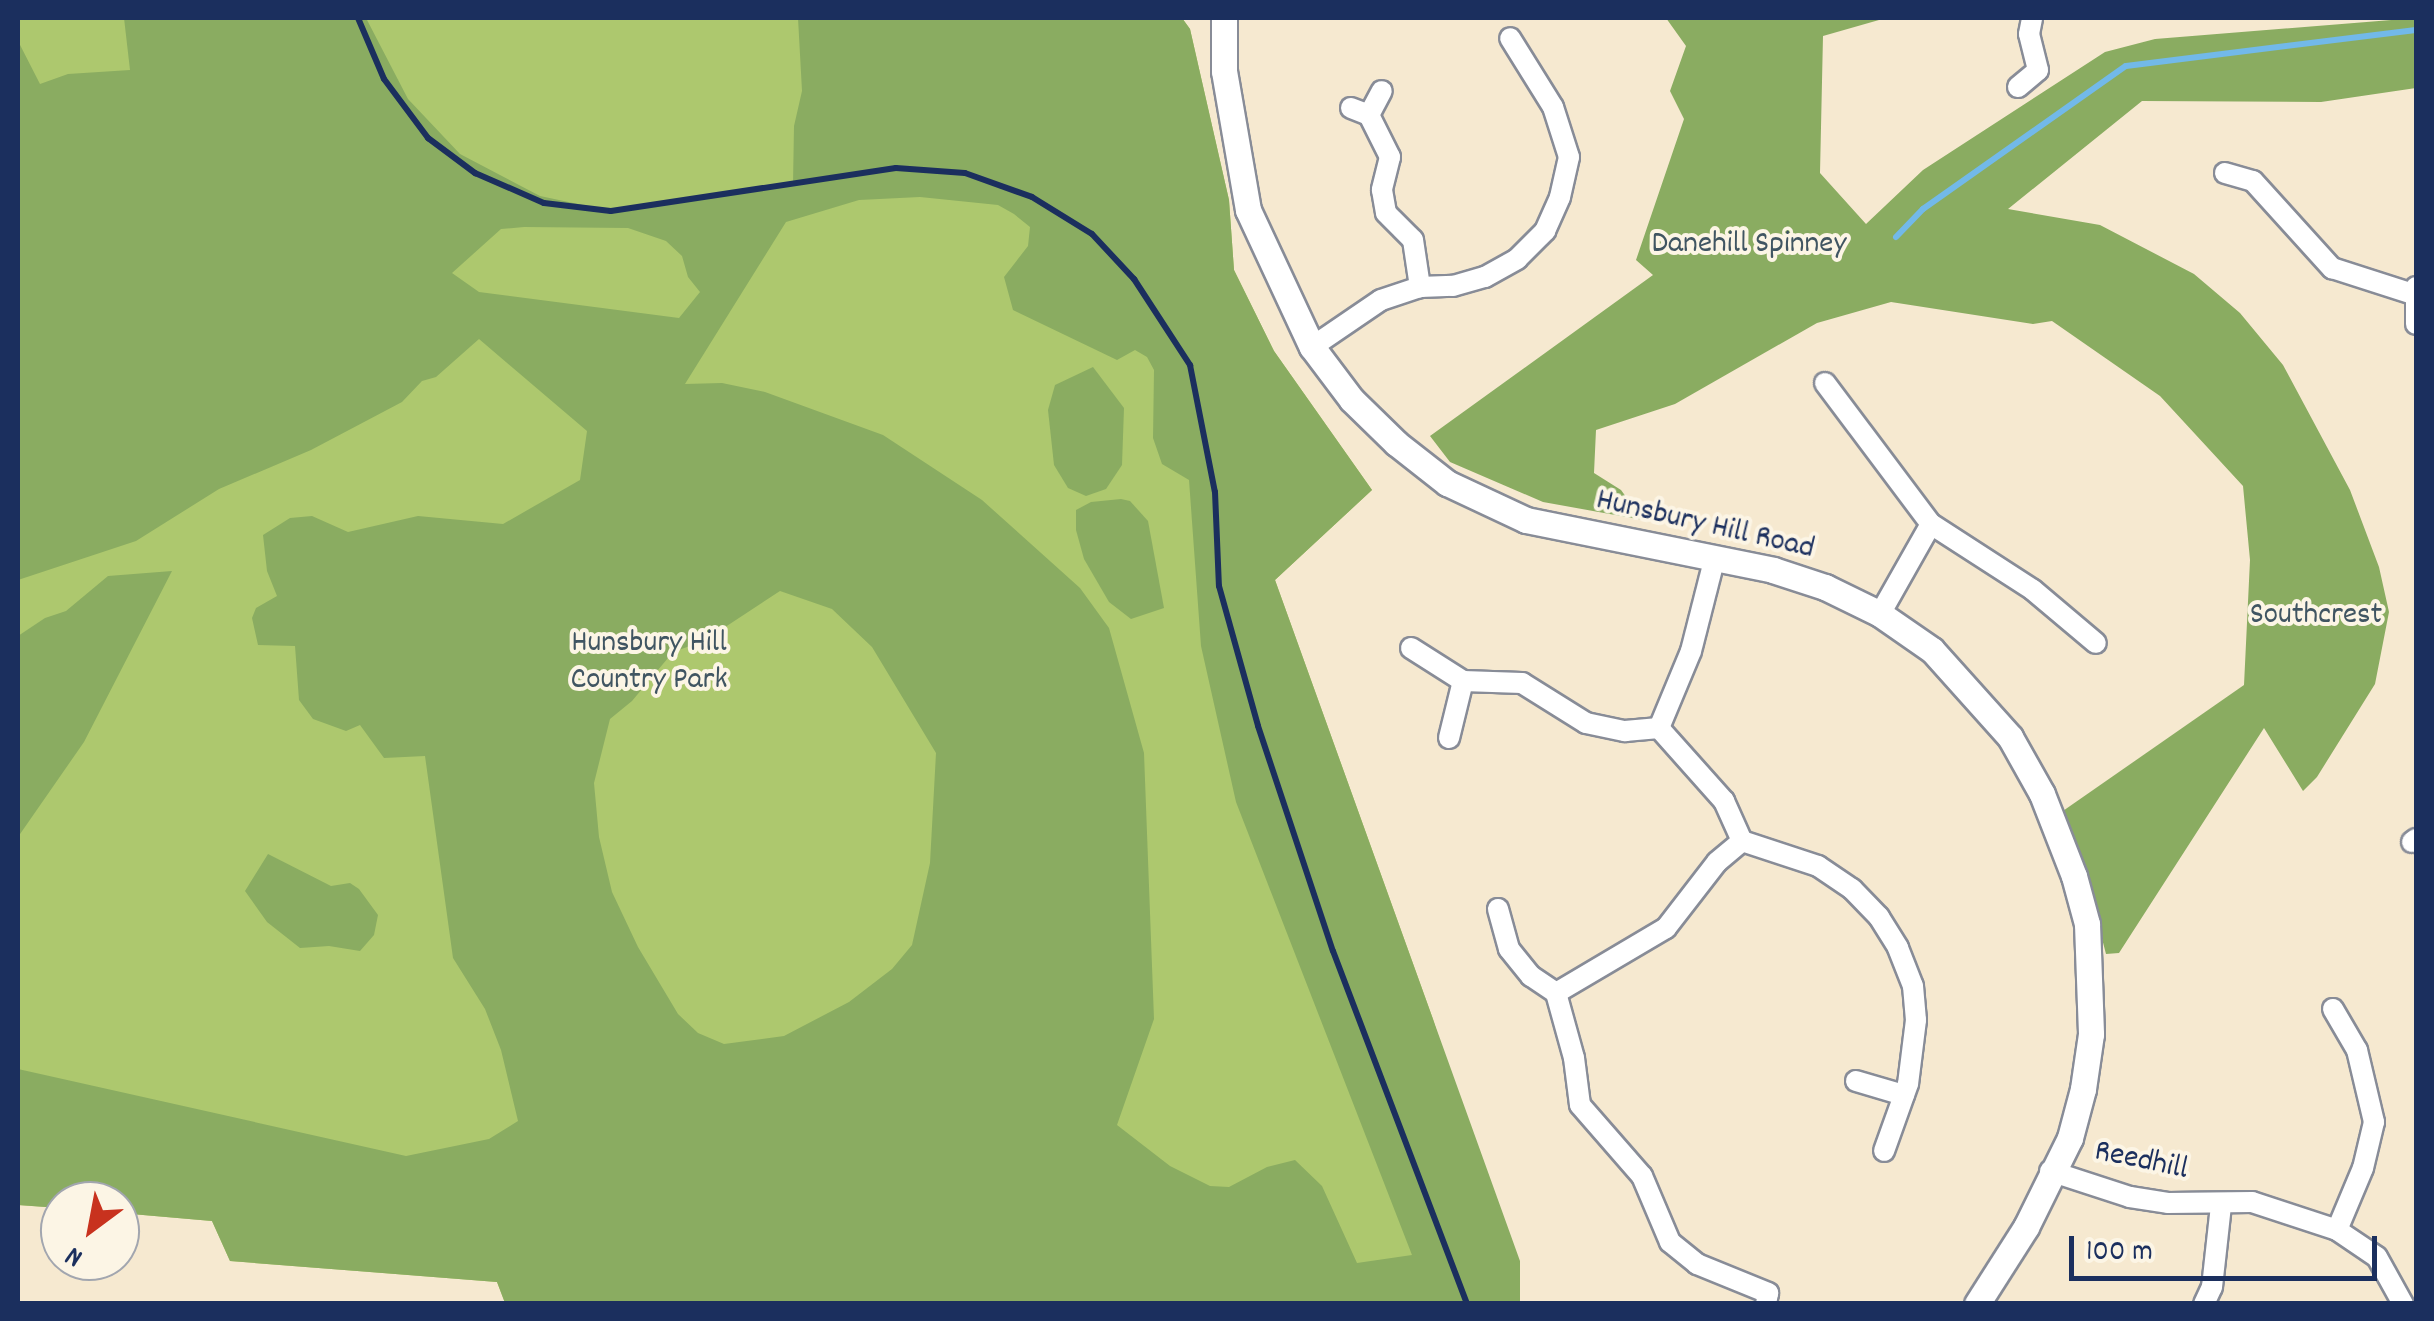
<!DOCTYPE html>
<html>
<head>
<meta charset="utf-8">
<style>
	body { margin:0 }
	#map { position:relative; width:2434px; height:1321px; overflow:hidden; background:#f6e9d0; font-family:Dekko,sans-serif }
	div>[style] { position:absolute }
	.green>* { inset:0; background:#adc86e }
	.forest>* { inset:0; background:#8aac61 }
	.stream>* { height:6px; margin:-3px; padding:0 3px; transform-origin:3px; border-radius:3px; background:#72b9e9 }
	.roads { filter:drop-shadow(2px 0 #888c97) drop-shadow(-2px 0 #888c97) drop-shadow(0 2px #888c97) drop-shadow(0 -2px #888c97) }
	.minor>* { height:20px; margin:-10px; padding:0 10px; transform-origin:10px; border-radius:10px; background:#fff }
	.tertiary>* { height:25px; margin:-12.5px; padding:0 12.5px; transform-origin:12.5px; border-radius:12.5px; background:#fff }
	.rail>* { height:6px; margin:-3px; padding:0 3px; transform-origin:3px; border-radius:3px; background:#1b2f5e }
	span { translate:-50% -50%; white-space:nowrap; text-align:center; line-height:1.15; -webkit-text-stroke:8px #fcf5e5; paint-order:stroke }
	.park-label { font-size:32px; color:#405562 }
	.street-label { font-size:32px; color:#1b2f5e }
	.frame { position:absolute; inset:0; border:20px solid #1b2f5e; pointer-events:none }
	.north { position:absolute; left:40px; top:1181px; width:100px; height:100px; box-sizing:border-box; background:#fcf5e5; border:2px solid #a2a6af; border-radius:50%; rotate:212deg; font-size:28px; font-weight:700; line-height:40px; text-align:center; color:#1b2f5e }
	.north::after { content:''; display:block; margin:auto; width:35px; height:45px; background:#c8321e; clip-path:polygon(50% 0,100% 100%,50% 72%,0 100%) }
	.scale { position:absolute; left:2069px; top:1236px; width:308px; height:45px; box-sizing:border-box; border:5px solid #1b2f5e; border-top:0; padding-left:12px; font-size:30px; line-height:35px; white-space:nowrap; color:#1b2f5e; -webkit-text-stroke:8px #fcf5e5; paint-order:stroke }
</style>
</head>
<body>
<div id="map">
	<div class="green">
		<div style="clip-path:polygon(18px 18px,1182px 18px,1190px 29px,1229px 200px,1234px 270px,1274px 351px,1372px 490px,1275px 580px,1433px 1019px,1520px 1303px,505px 1303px,497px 1282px,230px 1261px,212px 1221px,120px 1213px,120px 1201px,60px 1201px,60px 1208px,18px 1205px)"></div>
	</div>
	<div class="forest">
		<div style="clip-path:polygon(evenodd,124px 18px,366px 18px,408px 99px,460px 154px,540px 196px,611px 211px,793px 184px,794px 126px,802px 91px,798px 18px,1182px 18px,1190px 29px,1229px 200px,1234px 270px,1274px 351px,1372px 490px,1275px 580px,1520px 1261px,1520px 1303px,505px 1303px,497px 1282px,230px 1261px,212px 1221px,120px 1213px,120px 1201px,60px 1201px,60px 1208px,18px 1205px,18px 1069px,406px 1156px,489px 1139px,518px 1121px,501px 1050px,485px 1009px,453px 958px,425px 756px,384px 758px,360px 725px,346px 731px,313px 719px,299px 700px,295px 646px,258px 645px,252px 618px,256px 608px,277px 596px,267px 571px,263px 535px,290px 518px,312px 516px,348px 532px,418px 516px,503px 524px,580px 480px,587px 431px,479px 339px,436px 377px,422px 381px,402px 402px,311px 450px,219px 489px,136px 541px,18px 580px,18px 41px,40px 84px,68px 74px,130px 70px,124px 18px,920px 197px,998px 205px,1014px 214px,1030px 227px,1028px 246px,1004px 277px,1013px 310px,1117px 360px,1135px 350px,1147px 357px,1154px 370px,1153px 438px,1162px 464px,1189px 480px,1201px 646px,1236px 802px,1412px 1255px,1357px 1263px,1322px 1186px,1295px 1160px,1267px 1167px,1229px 1187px,1210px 1186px,1170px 1166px,1117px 1125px,1154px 1019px,1144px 753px,1109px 628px,1080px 588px,982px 500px,883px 435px,765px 392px,722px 383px,685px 384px,786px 222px,859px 200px,920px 197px,124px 18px,524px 227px,628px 228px,666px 241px,682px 256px,688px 277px,700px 292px,679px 318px,479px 292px,452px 273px,501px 229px,524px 227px,124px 18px,780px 591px,832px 609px,872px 647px,936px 753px,930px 863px,912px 945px,892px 969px,849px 1002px,784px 1036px,724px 1044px,698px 1033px,678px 1014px,638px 947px,612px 892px,599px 837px,594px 783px,610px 719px,632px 701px,673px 652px,704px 641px,780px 591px)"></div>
		<div style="clip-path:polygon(1666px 18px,1886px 18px,1823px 36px,1820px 173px,1866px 224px,1923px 170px,2105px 52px,2155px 39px,2416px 18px,2416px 88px,2321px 102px,2142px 101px,2008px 209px,2100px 225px,2194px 274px,2240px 313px,2283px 365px,2350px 490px,2379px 567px,2389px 612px,2375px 684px,2317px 777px,2303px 791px,2264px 728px,2119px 953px,2106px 954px,2078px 846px,2060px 813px,2244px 685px,2250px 560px,2243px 486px,2160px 396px,2052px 321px,2033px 324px,1891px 302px,1817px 323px,1675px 404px,1596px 430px,1594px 473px,1621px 490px,1643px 520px,1543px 502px,1450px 462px,1430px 436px,1653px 275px,1636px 260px,1684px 119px,1670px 91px,1686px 46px)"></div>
		<div style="clip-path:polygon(1093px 367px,1124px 408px,1122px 465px,1106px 489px,1086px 496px,1068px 488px,1054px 465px,1048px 410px,1055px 385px)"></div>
		<div style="clip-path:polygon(1121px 499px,1130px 501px,1148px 521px,1164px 608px,1131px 619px,1109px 602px,1084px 559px,1076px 530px,1076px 510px,1091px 502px)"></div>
		<div style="clip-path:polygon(172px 571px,84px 742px,18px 837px,18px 636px,45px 618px,66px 611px,108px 576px)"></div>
		<div style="clip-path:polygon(268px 854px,331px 886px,350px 883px,359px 889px,378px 915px,374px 935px,360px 951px,329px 946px,300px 948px,267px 922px,245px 891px)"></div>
	</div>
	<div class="stream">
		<div style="left:1896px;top:237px;width:39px;rotate:-46deg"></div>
		<div style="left:1923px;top:209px;width:248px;rotate:-35.2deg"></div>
		<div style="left:2126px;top:66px;width:292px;rotate:-7.1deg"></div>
	</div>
	<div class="roads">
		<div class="minor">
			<div style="left:2018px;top:87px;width:26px;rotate:-40deg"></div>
			<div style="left:2038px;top:70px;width:37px;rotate:-104deg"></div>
			<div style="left:2029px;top:34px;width:16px;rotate:-79deg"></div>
			<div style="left:1351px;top:108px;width:19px;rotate:21deg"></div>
			<div style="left:1369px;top:115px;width:47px;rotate:63.4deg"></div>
			<div style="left:1390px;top:157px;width:34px;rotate:104deg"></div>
			<div style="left:1382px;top:190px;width:23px;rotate:80deg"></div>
			<div style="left:1386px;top:213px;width:38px;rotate:45deg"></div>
			<div style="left:1413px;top:240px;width:48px;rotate:81.5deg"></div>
			<div style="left:1369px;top:115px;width:27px;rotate:-62deg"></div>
			<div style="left:2225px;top:173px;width:29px;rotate:16deg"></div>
			<div style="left:2253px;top:181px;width:118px;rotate:47.8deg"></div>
			<div style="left:2332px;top:268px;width:85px;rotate:17.8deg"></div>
			<div style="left:2416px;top:287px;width:37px;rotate:90deg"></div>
			<div style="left:1312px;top:347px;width:83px;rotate:-34.3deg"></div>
			<div style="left:1381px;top:300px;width:41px;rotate:-18.4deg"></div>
			<div style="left:1420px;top:287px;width:33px;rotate:-2deg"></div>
			<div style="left:1453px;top:286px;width:33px;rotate:-16deg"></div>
			<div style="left:1485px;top:277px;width:37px;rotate:-29deg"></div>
			<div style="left:1517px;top:259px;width:40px;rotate:-45deg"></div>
			<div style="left:1545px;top:231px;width:37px;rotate:-66deg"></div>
			<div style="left:1560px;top:197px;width:41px;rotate:-77.3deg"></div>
			<div style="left:1569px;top:157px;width:52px;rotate:-107.7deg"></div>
			<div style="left:1553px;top:107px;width:81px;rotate:-121.9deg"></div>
			<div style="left:1825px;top:383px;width:176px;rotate:53.1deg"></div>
			<div style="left:1931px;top:524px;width:121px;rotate:32.9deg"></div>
			<div style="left:2033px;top:590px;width:82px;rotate:40.1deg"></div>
			<div style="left:1880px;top:614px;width:103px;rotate:-60.5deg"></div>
			<div style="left:1411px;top:648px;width:62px;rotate:32.4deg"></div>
			<div style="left:1463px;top:681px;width:59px;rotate:1.9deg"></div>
			<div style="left:1522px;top:683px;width:75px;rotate:32deg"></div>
			<div style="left:1586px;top:723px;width:40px;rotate:12deg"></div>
			<div style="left:1625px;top:731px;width:34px;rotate:-5deg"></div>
			<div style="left:1659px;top:728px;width:83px;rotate:-67.4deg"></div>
			<div style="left:1691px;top:651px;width:97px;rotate:-75.7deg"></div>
			<div style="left:1449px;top:738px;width:59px;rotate:-76.2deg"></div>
			<div style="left:1742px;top:841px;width:80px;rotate:18.2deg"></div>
			<div style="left:1818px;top:866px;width:41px;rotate:34.1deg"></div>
			<div style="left:1852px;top:889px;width:39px;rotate:46deg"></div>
			<div style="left:1879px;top:917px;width:36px;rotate:58deg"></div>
			<div style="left:1898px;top:948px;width:41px;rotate:68.5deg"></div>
			<div style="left:1913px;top:986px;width:34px;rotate:85deg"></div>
			<div style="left:1916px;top:1020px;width:64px;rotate:97.1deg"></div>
			<div style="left:1908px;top:1084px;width:71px;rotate:109.7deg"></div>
			<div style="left:2412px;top:842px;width:5px;rotate:-37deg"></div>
			<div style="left:1498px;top:909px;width:41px;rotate:74.6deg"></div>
			<div style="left:1509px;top:949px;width:35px;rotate:51deg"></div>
			<div style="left:1531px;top:976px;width:30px;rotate:34deg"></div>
			<div style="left:1556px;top:993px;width:67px;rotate:74.5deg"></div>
			<div style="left:1574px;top:1058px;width:47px;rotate:82.7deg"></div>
			<div style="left:1580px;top:1105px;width:94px;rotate:48.9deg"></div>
			<div style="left:1642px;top:1176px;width:72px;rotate:67deg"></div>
			<div style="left:1670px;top:1242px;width:35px;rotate:39deg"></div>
			<div style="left:1697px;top:1264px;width:77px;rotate:22.2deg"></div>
			<div style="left:1768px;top:1293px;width:11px;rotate:100deg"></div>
			<div style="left:1556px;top:993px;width:128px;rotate:-30.6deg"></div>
			<div style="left:1666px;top:928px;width:83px;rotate:-52.3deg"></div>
			<div style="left:1717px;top:862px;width:33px;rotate:-40deg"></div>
			<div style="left:1742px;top:841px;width:44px;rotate:-114.2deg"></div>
			<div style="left:1724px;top:801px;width:98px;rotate:-131.7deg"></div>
			<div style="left:2333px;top:1009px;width:48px;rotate:59.7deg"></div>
			<div style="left:2357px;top:1050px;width:74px;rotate:76.7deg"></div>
			<div style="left:2374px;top:1122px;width:47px;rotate:103.4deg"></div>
			<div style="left:2363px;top:1168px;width:67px;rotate:112.8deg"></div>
			<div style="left:2337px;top:1230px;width:48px;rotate:34deg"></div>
			<div style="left:2377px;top:1257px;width:54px;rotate:61deg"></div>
			<div style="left:1856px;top:1081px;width:50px;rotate:16.3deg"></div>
			<div style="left:2050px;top:1171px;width:84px;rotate:18deg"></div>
			<div style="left:2130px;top:1197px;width:38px;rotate:9deg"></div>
			<div style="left:2168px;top:1203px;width:84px;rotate:-0.7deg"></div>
			<div style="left:2252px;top:1202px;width:89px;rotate:18.2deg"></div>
			<div style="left:2204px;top:1304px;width:19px;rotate:-65deg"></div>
			<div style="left:2212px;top:1287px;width:82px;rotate:-83.7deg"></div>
		</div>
		<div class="tertiary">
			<div style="left:1224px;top:18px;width:53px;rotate:90deg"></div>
			<div style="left:1224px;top:71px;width:141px;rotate:80.2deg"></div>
			<div style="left:1248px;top:210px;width:151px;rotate:65deg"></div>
			<div style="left:1312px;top:347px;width:66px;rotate:53deg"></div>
			<div style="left:1352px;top:400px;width:62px;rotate:44.3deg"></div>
			<div style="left:1396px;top:443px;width:65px;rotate:38.1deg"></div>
			<div style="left:1447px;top:483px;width:87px;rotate:25.1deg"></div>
			<div style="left:1526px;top:520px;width:252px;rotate:11.4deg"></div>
			<div style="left:1773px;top:570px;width:55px;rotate:18.1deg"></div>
			<div style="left:1825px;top:587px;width:61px;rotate:26.1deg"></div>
			<div style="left:1880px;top:614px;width:63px;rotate:34.7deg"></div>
			<div style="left:1932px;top:650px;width:117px;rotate:48.1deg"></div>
			<div style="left:2010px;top:737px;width:65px;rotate:60.7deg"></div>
			<div style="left:2042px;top:794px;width:88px;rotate:68.7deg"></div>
			<div style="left:2074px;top:876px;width:50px;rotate:74.8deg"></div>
			<div style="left:2087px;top:924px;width:110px;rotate:87.9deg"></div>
			<div style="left:2091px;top:1034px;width:56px;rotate:98.3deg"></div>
			<div style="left:2083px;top:1089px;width:51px;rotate:104.9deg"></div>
			<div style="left:2070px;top:1138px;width:99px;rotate:116.3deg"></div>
			<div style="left:2026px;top:1227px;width:91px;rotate:122.5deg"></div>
		</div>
	</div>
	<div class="rail">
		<div style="left:358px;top:18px;width:66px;rotate:66.9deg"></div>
		<div style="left:384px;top:79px;width:74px;rotate:53.3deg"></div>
		<div style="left:428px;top:138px;width:59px;rotate:36.7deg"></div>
		<div style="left:475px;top:173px;width:75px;rotate:23.5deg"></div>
		<div style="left:544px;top:203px;width:67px;rotate:6.8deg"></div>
		<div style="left:611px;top:211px;width:288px;rotate:-8.6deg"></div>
		<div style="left:896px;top:168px;width:69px;rotate:4.1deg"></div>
		<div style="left:965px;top:173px;width:71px;rotate:19.7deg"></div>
		<div style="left:1032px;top:197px;width:70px;rotate:31.7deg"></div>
		<div style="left:1092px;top:234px;width:62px;rotate:47deg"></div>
		<div style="left:1134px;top:279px;width:103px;rotate:56.9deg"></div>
		<div style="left:1190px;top:365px;width:129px;rotate:78.9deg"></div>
		<div style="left:1215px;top:492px;width:94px;rotate:87.6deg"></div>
		<div style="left:1219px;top:586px;width:145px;rotate:74.4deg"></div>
		<div style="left:1258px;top:726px;width:237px;rotate:71.6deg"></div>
		<div style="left:1333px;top:951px;width:378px;rotate:69.2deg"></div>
	</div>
	<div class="park-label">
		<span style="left:1749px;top:245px">Danehill Spinney</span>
		<span style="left:2316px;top:616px">Southcrest</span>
		<span style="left:649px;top:663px">Hunsbury Hill<br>Country Park</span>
	</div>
	<div class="street-label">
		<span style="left:1705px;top:526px;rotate:13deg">Hunsbury Hill Road</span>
		<span style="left:2141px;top:1162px;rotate:12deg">Reedhill</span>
	</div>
	<div class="frame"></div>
	<div class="north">N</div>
	<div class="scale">100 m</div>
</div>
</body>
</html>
